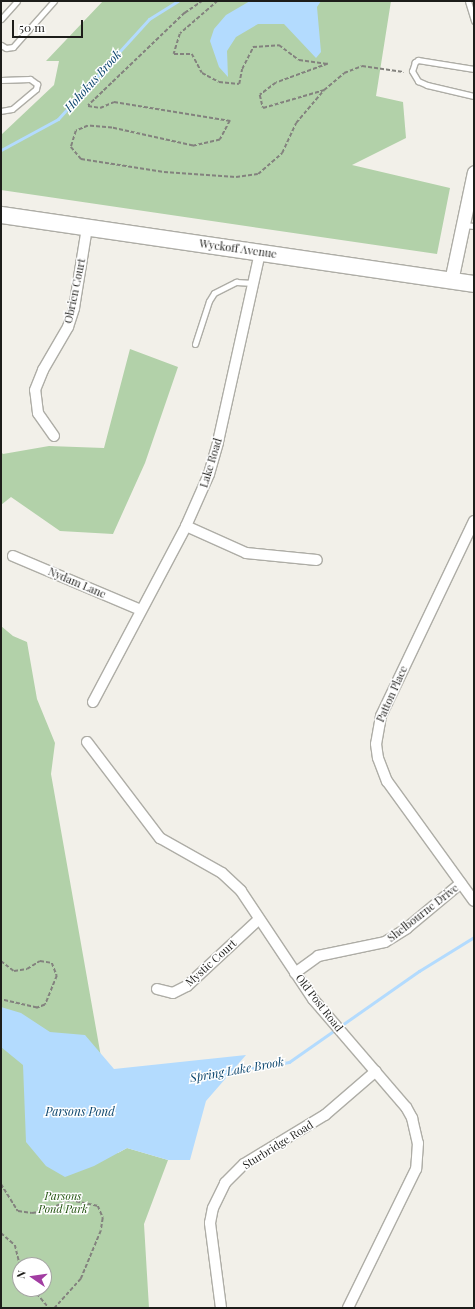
<!DOCTYPE html>
<html>
<head>
<meta charset="utf-8">
<style>
	body { margin:0 }
	#map { position:relative; width:475px; height:1309px; overflow:hidden; background:#f2f0e9; font-family:"Playfair Display",serif }
	div>[style] { position:absolute }
	.green>* { inset:0; background:#b2d1a9 }
	.water>* { inset:0; background:#b3dbfe }
	.stream>* { height:3px; margin:-1.5px; padding:0 1.5px; transform-origin:1.5px; border-radius:1.5px; background:#b3dbfe }
	.path>* { height:1.5px; margin-top:-0.75px; transform-origin:0; background:repeating-linear-gradient(90deg,#83827e 0 4px,transparent 0 6px) }
	.roads { filter:drop-shadow(1px 0 #aeada6) drop-shadow(-1px 0 #aeada6) drop-shadow(0 1px #aeada6) drop-shadow(0 -1px #aeada6) }
	.service>* { height:5px; margin:-2.5px; padding:0 2.5px; transform-origin:2.5px; border-radius:2.5px; background:#fff }
	.minor>* { height:10px; margin:-5px; padding:0 5px; transform-origin:5px; border-radius:5px; background:#fff }
	.tertiary>* { height:13px; margin:-6.5px; padding:0 6.5px; transform-origin:6.5px; border-radius:6.5px; background:#fff }
	.primary>* { height:16px; margin:-8px; padding:0 8px; transform-origin:8px; border-radius:8px; background:#fff }
	span { translate:-50% -50%; white-space:nowrap; text-align:center; line-height:1.15; -webkit-text-stroke:3px #fff; paint-order:stroke }
	.street-label { font-size:11px; color:#1d1d1a }
	.park-label { font-size:11px; color:#1f510c; font-style:italic }
	.water-label { font-size:12px; color:#0b456d; font-style:italic }
	.frame { position:absolute; inset:0; border:2px solid #1d1d1a; pointer-events:none }
	.north { position:absolute; left:12px; top:1257px; width:40px; height:40px; box-sizing:border-box; background:#fff; border:1px solid #a5a5a3; border-radius:50%; rotate:283deg; font-size:11px; font-weight:700; line-height:16px; text-align:center; color:#1d1d1a }
	.north::after { content:''; display:block; margin:auto; width:14px; height:18px; background:#a23da2; clip-path:polygon(50% 0,100% 100%,50% 72%,0 100%) }
	.scale { position:absolute; left:12px; top:20px; width:71px; height:18px; box-sizing:border-box; border:2px solid #1d1d1a; border-top:0; padding-left:5px; font-size:12px; line-height:14px; white-space:nowrap; color:#1d1d1a; -webkit-text-stroke:3px #fff; paint-order:stroke }
</style>
</head>
<body>
<div id="map">
	<div class="green">
		<div style="clip-path:polygon(103px 1px,391px 1px,376px 96px,403px 102px,406px 138px,352px 165px,450px 188px,437px 254px,1px 190px,1px 135px,54px 85px,59px 61px,46px 61px)"></div>
		<div style="clip-path:polygon(130px 349px,178px 367px,145px 463px,113px 534px,60px 531px,11px 497px,1px 505px,1px 452px,3px 454px,49px 446px,104px 448px)"></div>
		<div style="clip-path:polygon(evenodd,1px 626px,13px 636px,27px 642px,37px 699px,55px 743px,51px 774px,118px 1153px,127px 1148px,168px 1160px,144px 1224px,149px 1308px,1px 1308px,1px 626px,20px 1265px,44px 1265px,44px 1289px,20px 1289px,20px 1265px)"></div>
	</div>
	<div class="water">
		<div style="clip-path:polygon(250px 1px,321px 1px,317px 7px,321px 52px,316px 58px,284px 24px,258px 24px,236px 37px,227px 51px,228px 77px,219px 67px,210px 41px,214px 29px,226px 15px)"></div>
		<div style="clip-path:polygon(1px 1007px,21px 1013px,50px 1032px,85px 1035px,114px 1069px,246px 1055px,206px 1101px,190px 1160px,168px 1160px,127px 1148px,94px 1166px,65px 1177px,46px 1166px,26px 1142px,23px 1065px,1px 1047px)"></div>
	</div>
	<div class="stream">
		<div style="left:1px;top:150px;width:65px;rotate:-28.5deg"></div>
		<div style="left:58px;top:119px;width:135px;rotate:-47.7deg"></div>
		<div style="left:149px;top:19px;width:34px;rotate:-32deg"></div>
		<div style="left:229px;top:1072px;width:61px;rotate:-9.5deg"></div>
		<div style="left:289px;top:1062px;width:159px;rotate:-35deg"></div>
		<div style="left:419px;top:971px;width:65px;rotate:-31.7deg"></div>
	</div>
	<div class="path">
		<div style="left:203px;top:1px;width:22px;rotate:146deg"></div>
		<div style="left:185px;top:13px;width:134px;rotate:136.2deg"></div>
		<div style="left:88px;top:106px;width:12px;rotate:9deg"></div>
		<div style="left:100px;top:108px;width:15px;rotate:-23deg"></div>
		<div style="left:114px;top:102px;width:118px;rotate:9.3deg"></div>
		<div style="left:230px;top:121px;width:21px;rotate:118deg"></div>
		<div style="left:220px;top:140px;width:28px;rotate:167deg"></div>
		<div style="left:193px;top:146px;width:83px;rotate:-167.5deg"></div>
		<div style="left:112px;top:128px;width:24px;rotate:-175deg"></div>
		<div style="left:88px;top:126px;width:13px;rotate:157deg"></div>
		<div style="left:76px;top:131px;width:17px;rotate:107deg"></div>
		<div style="left:71px;top:147px;width:16px;rotate:50deg"></div>
		<div style="left:81px;top:159px;width:84px;rotate:8.9deg"></div>
		<div style="left:164px;top:172px;width:72px;rotate:4deg"></div>
		<div style="left:236px;top:177px;width:22px;rotate:-8deg"></div>
		<div style="left:258px;top:174px;width:32px;rotate:-41deg"></div>
		<div style="left:282px;top:153px;width:33px;rotate:-65deg"></div>
		<div style="left:296px;top:123px;width:43px;rotate:-49.7deg"></div>
		<div style="left:324px;top:90px;width:26px;rotate:-40deg"></div>
		<div style="left:344px;top:73px;width:19px;rotate:-21deg"></div>
		<div style="left:362px;top:66px;width:42px;rotate:8.1deg"></div>
		<div style="left:218px;top:1px;width:50px;rotate:139deg"></div>
		<div style="left:180px;top:34px;width:21px;rotate:107deg"></div>
		<div style="left:174px;top:54px;width:18px"></div>
		<div style="left:192px;top:54px;width:21px;rotate:62deg"></div>
		<div style="left:202px;top:73px;width:19px;rotate:28deg"></div>
		<div style="left:219px;top:82px;width:20px;rotate:6deg"></div>
		<div style="left:239px;top:84px;width:15px;rotate:-79deg"></div>
		<div style="left:242px;top:69px;width:25px;rotate:-63deg"></div>
		<div style="left:253px;top:47px;width:26px;rotate:-4deg"></div>
		<div style="left:279px;top:45px;width:25px;rotate:37deg"></div>
		<div style="left:299px;top:60px;width:29px;rotate:8deg"></div>
		<div style="left:328px;top:64px;width:55px;rotate:159.9deg"></div>
		<div style="left:276px;top:83px;width:20px;rotate:143deg"></div>
		<div style="left:260px;top:95px;width:13px;rotate:77deg"></div>
		<div style="left:263px;top:108px;width:64px;rotate:-16.4deg"></div>
		<div style="left:1px;top:961px;width:16px;rotate:38deg"></div>
		<div style="left:14px;top:971px;width:13px;rotate:-9deg"></div>
		<div style="left:27px;top:969px;width:15px;rotate:-32deg"></div>
		<div style="left:40px;top:961px;width:12px;rotate:9deg"></div>
		<div style="left:52px;top:963px;width:14px;rotate:69deg"></div>
		<div style="left:57px;top:976px;width:31px;rotate:112deg"></div>
		<div style="left:45px;top:1005px;width:9px;rotate:159deg"></div>
		<div style="left:37px;top:1008px;width:37px;rotate:-167deg"></div>
		<div style="left:1px;top:1184px;width:32px;rotate:58deg"></div>
		<div style="left:18px;top:1211px;width:14px;rotate:8deg"></div>
		<div style="left:32px;top:1213px;width:13px;rotate:-9deg"></div>
		<div style="left:45px;top:1211px;width:27px;rotate:-24deg"></div>
		<div style="left:70px;top:1200px;width:29px;rotate:12deg"></div>
		<div style="left:98px;top:1206px;width:13px;rotate:67deg"></div>
		<div style="left:103px;top:1218px;width:13px;rotate:99deg"></div>
		<div style="left:101px;top:1231px;width:52px;rotate:112.6deg"></div>
		<div style="left:81px;top:1279px;width:39px;rotate:132deg"></div>
		<div style="left:1px;top:1233px;width:18px;rotate:41deg"></div>
		<div style="left:15px;top:1245px;width:21px;rotate:76deg"></div>
		<div style="left:33px;top:1289px;width:25px;rotate:50deg"></div>
	</div>
	<div class="roads">
		<div class="service">
			<div style="left:468px;top:1px;width:21px;rotate:73deg"></div>
			<div style="left:1px;top:19px;width:24px;rotate:-48deg"></div>
			<div style="left:1px;top:45px;width:6px;rotate:31deg"></div>
			<div style="left:6px;top:48px;width:7px;rotate:-8deg"></div>
			<div style="left:13px;top:47px;width:62px;rotate:-48.3deg"></div>
			<div style="left:474px;top:69px;width:57px;rotate:-170.9deg"></div>
			<div style="left:418px;top:60px;width:4px;rotate:146deg"></div>
			<div style="left:415px;top:62px;width:9px;rotate:108deg"></div>
			<div style="left:412px;top:71px;width:12px;rotate:59deg"></div>
			<div style="left:418px;top:81px;width:10px;rotate:24deg"></div>
			<div style="left:427px;top:85px;width:48px;rotate:13.2deg"></div>
			<div style="left:1px;top:80px;width:29px;rotate:-2deg"></div>
			<div style="left:30px;top:79px;width:9px;rotate:36deg"></div>
			<div style="left:37px;top:84px;width:5px;rotate:101deg"></div>
			<div style="left:36px;top:89px;width:31px;rotate:140deg"></div>
			<div style="left:12px;top:109px;width:11px;rotate:170deg"></div>
			<div style="left:464px;top:225px;width:10px;rotate:6deg"></div>
			<div style="left:195px;top:344px;width:45px;rotate:-72deg"></div>
			<div style="left:209px;top:301px;width:9px;rotate:-58deg"></div>
			<div style="left:214px;top:293px;width:25px;rotate:-27deg"></div>
			<div style="left:236px;top:282px;width:17px;rotate:3deg"></div>
		</div>
		<div class="minor">
			<div style="left:54px;top:436px;width:28px;rotate:-125deg"></div>
			<div style="left:38px;top:413px;width:23px;rotate:-97deg"></div>
			<div style="left:35px;top:390px;width:22px;rotate:-68deg"></div>
			<div style="left:43px;top:370px;width:50px;rotate:-59.8deg"></div>
			<div style="left:68px;top:327px;width:20px;rotate:-72deg"></div>
			<div style="left:74px;top:308px;width:81px;rotate:-80.8deg"></div>
			<div style="left:474px;top:521px;width:216px;rotate:115.5deg"></div>
			<div style="left:381px;top:716px;width:28px;rotate:100deg"></div>
			<div style="left:376px;top:744px;width:14px;rotate:82deg"></div>
			<div style="left:378px;top:758px;width:25px;rotate:69deg"></div>
			<div style="left:387px;top:781px;width:148px;rotate:54.1deg"></div>
			<div style="left:186px;top:526px;width:66px;rotate:24.2deg"></div>
			<div style="left:246px;top:553px;width:71px;rotate:5.6deg"></div>
			<div style="left:13px;top:556px;width:139px;rotate:22.9deg"></div>
			<div style="left:93px;top:702px;width:199px;rotate:-62.1deg"></div>
			<div style="left:186px;top:526px;width:57px;rotate:-66.1deg"></div>
			<div style="left:209px;top:474px;width:33px;rotate:-74deg"></div>
			<div style="left:218px;top:442px;width:195px;rotate:-77.5deg"></div>
			<div style="left:87px;top:742px;width:121px;rotate:52.8deg"></div>
			<div style="left:160px;top:838px;width:71px;rotate:29.4deg"></div>
			<div style="left:222px;top:873px;width:26px;rotate:43deg"></div>
			<div style="left:241px;top:891px;width:130px;rotate:56.3deg"></div>
			<div style="left:313px;top:999px;width:143px;rotate:49.3deg"></div>
			<div style="left:406px;top:1107px;width:13px;rotate:61deg"></div>
			<div style="left:412px;top:1118px;width:26px;rotate:77deg"></div>
			<div style="left:418px;top:1143px;width:26px;rotate:94deg"></div>
			<div style="left:416px;top:1169px;width:155px;rotate:116.1deg"></div>
			<div style="left:295px;top:973px;width:29px;rotate:-36deg"></div>
			<div style="left:318px;top:956px;width:68px;rotate:-11.8deg"></div>
			<div style="left:385px;top:942px;width:26px;rotate:-32deg"></div>
			<div style="left:407px;top:928px;width:70px;rotate:-39.8deg"></div>
			<div style="left:157px;top:989px;width:16px;rotate:14deg"></div>
			<div style="left:173px;top:993px;width:16px;rotate:-27deg"></div>
			<div style="left:187px;top:986px;width:98px;rotate:-42.9deg"></div>
			<div style="left:221px;top:1308px;width:86px;rotate:-97.4deg"></div>
			<div style="left:210px;top:1223px;width:15px;rotate:-79deg"></div>
			<div style="left:213px;top:1208px;width:28px;rotate:-64deg"></div>
			<div style="left:225px;top:1183px;width:27px;rotate:-45deg"></div>
			<div style="left:244px;top:1164px;width:95px;rotate:-31.2deg"></div>
			<div style="left:325px;top:1115px;width:67px;rotate:-40.8deg"></div>
		</div>
		<div class="tertiary">
			<div style="left:451px;top:281px;width:111px;rotate:-78.1deg"></div>
		</div>
		<div class="primary">
			<div style="left:1px;top:215px;width:478px;rotate:8.3deg"></div>
		</div>
	</div>
	<div class="street-label">
		<span style="left:238px;top:249px;rotate:8deg">Wyckoff Avenue</span>
		<span style="left:75px;top:291px;rotate:-78deg">Obrien Court</span>
		<span style="left:211px;top:463px;rotate:-73deg">Lake Road</span>
		<span style="left:77px;top:583px;rotate:23deg">Nydam Lane</span>
		<span style="left:392px;top:694px;rotate:-66deg">Patton Place</span>
		<span style="left:423px;top:913px;rotate:-38deg">Shelbourne Drive</span>
		<span style="left:211px;top:963px;rotate:-42deg">Mystic Court</span>
		<span style="left:319px;top:1003px;rotate:52deg">Old Post Road</span>
		<span style="left:278px;top:1145px;rotate:-32deg">Sturbridge Road</span>
	</div>
	<div class="park-label">
		<span style="left:63px;top:1203px">Parsons<br>Pond Park</span>
	</div>
	<div class="water-label">
		<span style="left:93px;top:81px;rotate:-48deg">Hohokus Brook</span>
		<span style="left:237px;top:1070px;rotate:-10deg">Spring Lake Brook</span>
		<span style="left:80px;top:1112px">Parsons Pond</span>
	</div>
	<div class="frame"></div>
	<div class="north">N</div>
	<div class="scale">50 m</div>
</div>
</body>
</html>
